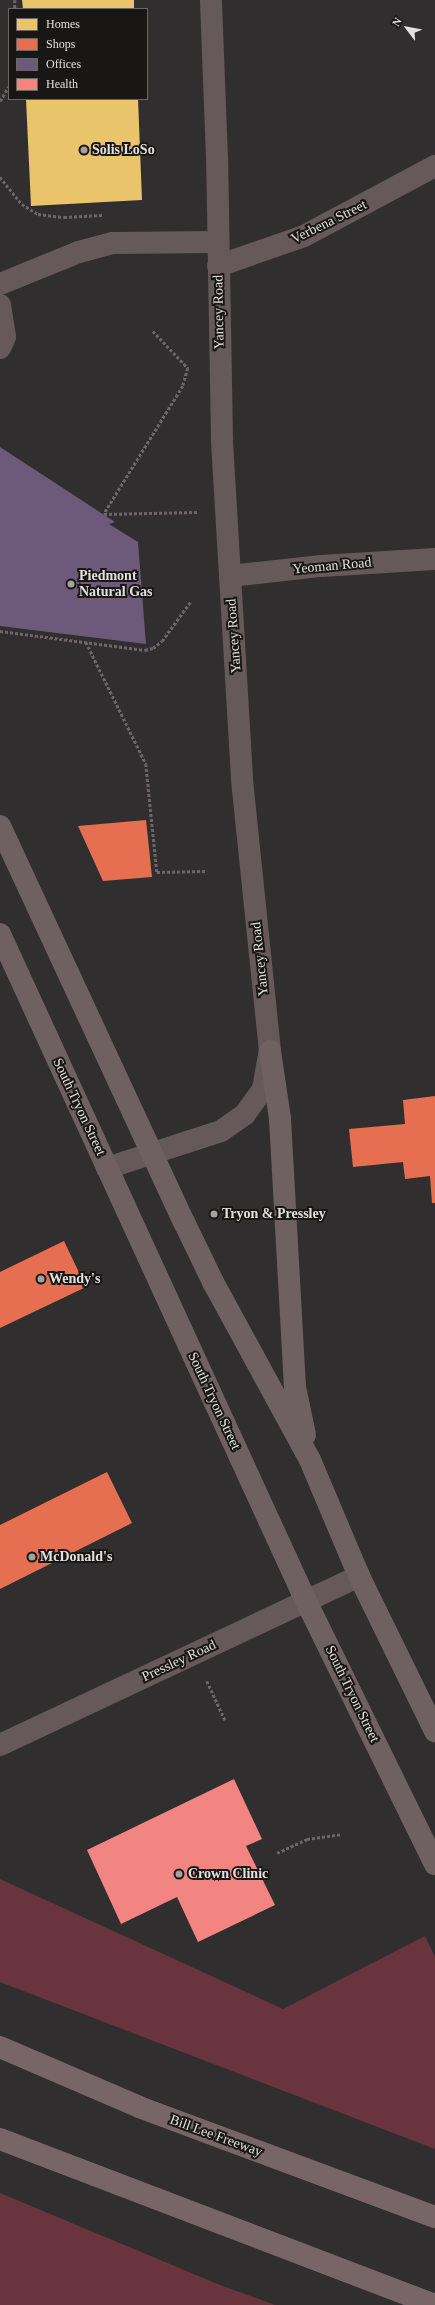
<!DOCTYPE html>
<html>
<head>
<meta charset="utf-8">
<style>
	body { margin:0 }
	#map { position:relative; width:435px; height:2305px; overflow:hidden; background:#312e2f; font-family:Georgia,serif }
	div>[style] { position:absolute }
	.green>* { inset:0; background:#69343e }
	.homes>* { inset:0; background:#e9c46a }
	.shops>* { inset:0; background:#e76f51 }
	.offices>* { inset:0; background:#6d597a }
	.health>* { inset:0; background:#f28482 }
	.path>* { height:2.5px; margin-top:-1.25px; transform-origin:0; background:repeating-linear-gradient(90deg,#6d6566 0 3px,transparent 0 5px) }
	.minor>* { height:22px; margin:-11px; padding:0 11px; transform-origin:11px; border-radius:11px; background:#66595b }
	.major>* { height:22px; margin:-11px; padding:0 11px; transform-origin:11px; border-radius:11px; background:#6f6162 }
	.highway>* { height:22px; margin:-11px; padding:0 11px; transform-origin:11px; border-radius:11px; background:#776568 }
	.dots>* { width:11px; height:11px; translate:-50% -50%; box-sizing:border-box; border:2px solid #191616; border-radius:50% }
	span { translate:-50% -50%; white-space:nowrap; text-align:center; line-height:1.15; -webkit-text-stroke:4px #191616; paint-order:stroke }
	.poi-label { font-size:14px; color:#e2dfdf; font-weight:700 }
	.left { translate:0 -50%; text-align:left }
	.street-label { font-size:14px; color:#e2dfdf }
	.legend { position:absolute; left:8px; top:8px; width:140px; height:92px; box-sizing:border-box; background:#191616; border:1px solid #696666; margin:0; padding:5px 7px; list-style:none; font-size:12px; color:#e2dfdf }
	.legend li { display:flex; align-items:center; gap:8px; height:20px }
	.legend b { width:20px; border:1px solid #696666 }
	.north { position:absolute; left:387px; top:8px; width:40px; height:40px; -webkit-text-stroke:3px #191616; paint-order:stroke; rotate:302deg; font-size:11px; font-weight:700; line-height:16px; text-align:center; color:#e2dfdf }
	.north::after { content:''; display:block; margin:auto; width:14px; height:18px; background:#e2dfdf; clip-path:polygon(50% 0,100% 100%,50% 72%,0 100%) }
</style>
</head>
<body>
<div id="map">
	<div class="green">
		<div style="clip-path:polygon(0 1879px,283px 2009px,425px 1936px,435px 1957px,435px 2149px,0 1982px)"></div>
		<div style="clip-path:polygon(0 2193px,220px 2285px,275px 2305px,0 2305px)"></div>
	</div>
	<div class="homes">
		<div style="clip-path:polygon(22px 0,134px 0,134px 9px,23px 9px)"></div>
		<div style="clip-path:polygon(26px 99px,138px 99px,142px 200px,31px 206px)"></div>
	</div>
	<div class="shops">
		<div style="clip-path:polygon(146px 820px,152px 877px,103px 881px,78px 826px)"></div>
		<div style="clip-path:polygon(435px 1096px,435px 1203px,432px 1203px,430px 1176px,405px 1179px,403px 1162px,353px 1167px,349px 1129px,405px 1124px,403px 1100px)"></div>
		<div style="clip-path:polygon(64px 1241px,86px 1287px,0 1328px,0 1272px)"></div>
		<div style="clip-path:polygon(107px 1472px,132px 1523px,0 1589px,0 1525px)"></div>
	</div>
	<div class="offices">
		<div style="clip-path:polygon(0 447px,115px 522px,109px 524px,138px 542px,146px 644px,0 626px)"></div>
	</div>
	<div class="health">
		<div style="clip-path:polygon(234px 1779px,262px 1839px,246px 1846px,275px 1905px,198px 1942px,177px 1897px,121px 1924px,87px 1850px)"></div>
	</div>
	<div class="path">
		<div style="left:15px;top:0;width:9px;rotate:90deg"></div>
		<div style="left:0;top:101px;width:17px;rotate:-59deg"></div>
		<div style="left:0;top:177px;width:35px;rotate:51deg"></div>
		<div style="left:22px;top:204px;width:19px;rotate:32deg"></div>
		<div style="left:38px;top:214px;width:26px;rotate:7deg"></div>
		<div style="left:64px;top:217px;width:38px;rotate:-3deg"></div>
		<div style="left:153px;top:331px;width:51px;rotate:46.6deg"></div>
		<div style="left:188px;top:368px;width:19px;rotate:106deg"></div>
		<div style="left:183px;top:386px;width:150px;rotate:121.7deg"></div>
		<div style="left:104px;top:514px;width:93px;rotate:-1.2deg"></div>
		<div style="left:0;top:631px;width:146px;rotate:7.5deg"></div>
		<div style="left:145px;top:650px;width:8px;rotate:-14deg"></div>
		<div style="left:153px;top:648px;width:11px;rotate:-38deg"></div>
		<div style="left:162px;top:641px;width:49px;rotate:-54.1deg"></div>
		<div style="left:86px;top:642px;width:136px;rotate:63.8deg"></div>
		<div style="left:146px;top:764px;width:109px;rotate:84.2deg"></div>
		<div style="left:157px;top:872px;width:49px;rotate:-1.2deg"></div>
		<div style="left:207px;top:1681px;width:43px;rotate:65.2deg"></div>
		<div style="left:277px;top:1853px;width:33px;rotate:-25deg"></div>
		<div style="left:307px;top:1839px;width:35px;rotate:-8deg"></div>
	</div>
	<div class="minor">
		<div style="left:218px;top:266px;width:91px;rotate:-19.2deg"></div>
		<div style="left:304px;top:236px;width:149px;rotate:-28.1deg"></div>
		<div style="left:0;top:284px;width:85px;rotate:-22.1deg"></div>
		<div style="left:79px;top:252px;width:35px;rotate:-15deg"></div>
		<div style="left:113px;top:243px;width:105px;rotate:-0.5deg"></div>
		<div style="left:0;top:305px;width:32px;rotate:81deg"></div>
		<div style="left:5px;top:337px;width:12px;rotate:114deg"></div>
		<div style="left:230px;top:576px;width:92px;rotate:-6.3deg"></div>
		<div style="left:321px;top:566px;width:114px;rotate:-3.5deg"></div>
		<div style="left:107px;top:1168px;width:120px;rotate:-18deg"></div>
		<div style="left:221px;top:1131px;width:29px;rotate:-35deg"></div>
		<div style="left:245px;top:1114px;width:31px;rotate:-54deg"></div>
		<div style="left:263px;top:1089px;width:39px;rotate:-80deg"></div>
		<div style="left:270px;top:1051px;width:274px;rotate:-95.9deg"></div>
		<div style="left:242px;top:778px;width:340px;rotate:-93.4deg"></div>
		<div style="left:222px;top:439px;width:281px;rotate:-91deg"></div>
		<div style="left:217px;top:158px;width:158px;rotate:-92.2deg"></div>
		<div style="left:0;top:1745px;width:397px;rotate:-25.2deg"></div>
	</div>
	<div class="major">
		<div style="left:0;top:826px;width:437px;rotate:65.1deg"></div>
		<div style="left:184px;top:1222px;width:67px;rotate:64.2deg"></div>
		<div style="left:213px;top:1282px;width:203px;rotate:61.4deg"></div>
		<div style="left:310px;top:1460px;width:126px;rotate:67.1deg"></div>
		<div style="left:359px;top:1576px;width:173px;rotate:63.9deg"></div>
		<div style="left:0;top:934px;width:734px;rotate:65.36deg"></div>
		<div style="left:306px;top:1601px;width:293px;rotate:63.9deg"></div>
		<div style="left:270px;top:1051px;width:69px;rotate:81.6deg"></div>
		<div style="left:280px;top:1119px;width:268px;rotate:86.8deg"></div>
		<div style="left:295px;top:1387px;width:49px;rotate:78.2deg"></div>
	</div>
	<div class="highway">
		<div style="left:0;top:2047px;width:151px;rotate:23.3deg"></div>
		<div style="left:139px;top:2107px;width:316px;rotate:20.4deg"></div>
		<div style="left:0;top:2139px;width:466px;rotate:20.9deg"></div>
	</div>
	<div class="dots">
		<div style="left:84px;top:150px;background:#a4a1a1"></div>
		<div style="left:71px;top:584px;background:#a4a1a1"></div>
		<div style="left:214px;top:1214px;background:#a4a1a1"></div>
		<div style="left:41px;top:1279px;background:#a4a1a1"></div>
		<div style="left:32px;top:1557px;background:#a4a1a1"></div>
		<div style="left:179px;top:1874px;background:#a4a1a1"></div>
	</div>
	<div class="poi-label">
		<span class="left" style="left:92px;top:150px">Solis LoSo</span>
		<span class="left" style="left:79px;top:584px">Piedmont<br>Natural Gas</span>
		<span class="left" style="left:222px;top:1214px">Tryon &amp; Pressley</span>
		<span class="left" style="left:49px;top:1279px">Wendy's</span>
		<span class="left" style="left:40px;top:1557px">McDonald's</span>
		<span class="left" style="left:188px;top:1874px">Crown Clinic</span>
	</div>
	<div class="street-label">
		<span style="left:329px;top:222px;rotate:-26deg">Verbena Street</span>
		<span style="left:219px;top:312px;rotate:-91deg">Yancey Road</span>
		<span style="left:332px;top:566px;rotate:-5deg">Yeoman Road</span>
		<span style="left:234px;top:636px;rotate:-94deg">Yancey Road</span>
		<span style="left:260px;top:959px;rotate:-96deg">Yancey Road</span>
		<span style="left:79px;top:1107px;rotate:65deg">South Tryon Street</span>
		<span style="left:214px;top:1401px;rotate:65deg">South Tryon Street</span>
		<span style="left:179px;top:1661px;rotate:-25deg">Pressley Road</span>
		<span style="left:352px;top:1694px;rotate:64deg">South Tryon Street</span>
		<span style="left:216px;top:2136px;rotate:20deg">Bill Lee Freeway</span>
	</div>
	<ul class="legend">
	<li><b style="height:11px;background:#e9c46a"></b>Homes</li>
	<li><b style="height:11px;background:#e76f51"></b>Shops</li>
	<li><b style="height:11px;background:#6d597a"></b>Offices</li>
	<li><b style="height:11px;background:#f28482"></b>Health</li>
	</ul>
	<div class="north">N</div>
</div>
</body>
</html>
